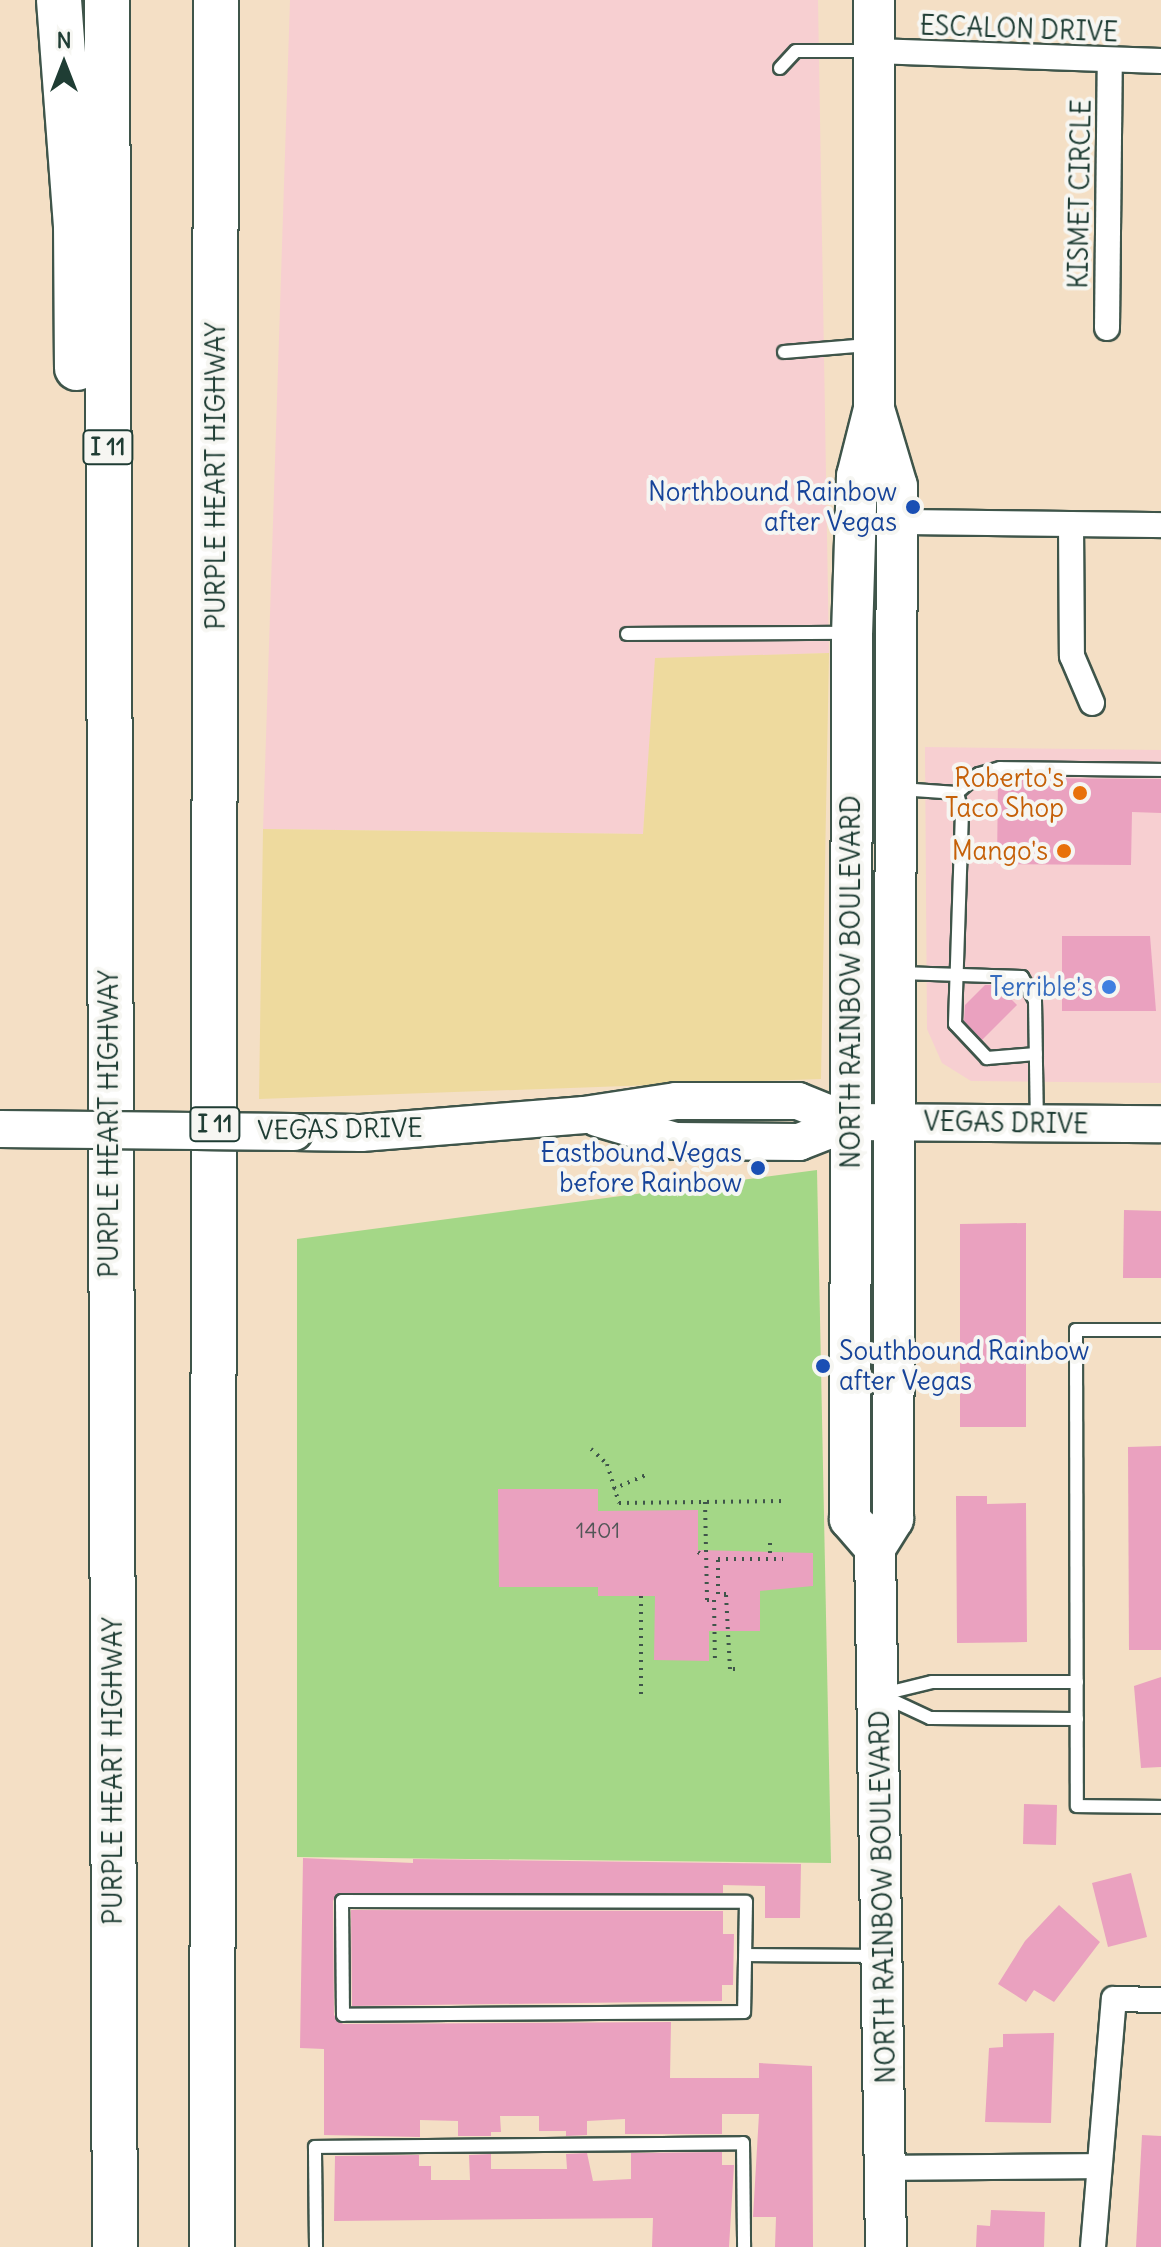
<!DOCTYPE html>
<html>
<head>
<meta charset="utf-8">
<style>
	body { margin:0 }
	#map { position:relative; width:1161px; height:2247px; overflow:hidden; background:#f4dfc5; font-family:Delius,sans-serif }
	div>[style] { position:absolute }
	.built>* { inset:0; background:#f7cfd1 }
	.green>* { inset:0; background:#a4d787 }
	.sand>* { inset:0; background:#eeda9e }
	.building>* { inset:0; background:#eaa1bf }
	.path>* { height:4px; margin-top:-2px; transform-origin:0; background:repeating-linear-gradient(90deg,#3f554a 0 2px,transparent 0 8px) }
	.roads { filter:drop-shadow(2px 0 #3f554a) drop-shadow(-2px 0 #3f554a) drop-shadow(0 2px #3f554a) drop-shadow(0 -2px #3f554a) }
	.service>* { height:12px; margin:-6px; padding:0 6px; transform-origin:6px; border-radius:6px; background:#fff }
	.minor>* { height:24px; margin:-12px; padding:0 12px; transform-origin:12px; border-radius:12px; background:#fff }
	.secondary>* { height:36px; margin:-18px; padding:0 18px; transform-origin:18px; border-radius:18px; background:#fff }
	.primary>* { height:40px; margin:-20px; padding:0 20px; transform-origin:20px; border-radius:20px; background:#fff }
	.motorway>* { height:44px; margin:-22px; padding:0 22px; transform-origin:22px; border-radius:22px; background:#fff }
	.bridges { filter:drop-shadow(2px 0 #3f554a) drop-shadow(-2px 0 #3f554a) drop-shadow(0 2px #3f554a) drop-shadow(0 -2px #3f554a) }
	.secondary-bridge>* { height:36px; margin:-18px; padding:0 18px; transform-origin:18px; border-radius:18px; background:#fff }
	.dots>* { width:22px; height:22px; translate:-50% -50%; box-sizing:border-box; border:4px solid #f6f6f2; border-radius:50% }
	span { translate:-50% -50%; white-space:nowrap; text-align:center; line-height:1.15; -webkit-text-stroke:8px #f6f6f2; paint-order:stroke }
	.number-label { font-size:22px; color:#525657 }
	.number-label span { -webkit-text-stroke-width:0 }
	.shield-label span { padding:2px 6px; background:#f6f6f2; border:2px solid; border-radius:6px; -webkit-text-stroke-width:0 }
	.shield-label { font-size:24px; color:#1f3d34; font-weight:700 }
	.street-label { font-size:26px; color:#1f3d34 }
	.transit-label { font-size:26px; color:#164399 }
	.right { translate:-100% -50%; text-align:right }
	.left { translate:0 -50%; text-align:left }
	.food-label { font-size:26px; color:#c56008 }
	.shop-label { font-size:26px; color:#366cbe }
	.north { position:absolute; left:24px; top:24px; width:80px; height:80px; -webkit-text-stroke:6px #f6f6f2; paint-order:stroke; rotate:0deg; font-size:22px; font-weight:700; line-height:32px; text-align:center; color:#1f3d34 }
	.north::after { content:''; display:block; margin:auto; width:28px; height:36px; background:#1f3d34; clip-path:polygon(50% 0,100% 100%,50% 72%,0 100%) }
</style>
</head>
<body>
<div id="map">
	<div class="built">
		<div style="clip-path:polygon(290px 0,818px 0,829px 653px,656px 659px,643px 834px,263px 829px)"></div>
		<div style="clip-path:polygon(925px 747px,1161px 750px,1161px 1083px,971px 1081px,942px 1063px,927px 1029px)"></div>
	</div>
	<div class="green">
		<div style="clip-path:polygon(817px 1170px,831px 1863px,297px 1857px,297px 1239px)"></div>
	</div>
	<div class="sand">
		<div style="clip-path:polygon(829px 653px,821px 1079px,259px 1099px,263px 829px,643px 834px,655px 658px)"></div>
	</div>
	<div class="building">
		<div style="clip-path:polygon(998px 778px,1161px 779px,1161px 813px,1132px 812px,1131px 865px,997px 864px)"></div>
		<div style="clip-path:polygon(1062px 936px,1150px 936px,1156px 1011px,1062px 1011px)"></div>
		<div style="clip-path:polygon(985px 985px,997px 985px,1017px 1005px,982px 1040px,964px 1021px,965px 1005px)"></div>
		<div style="clip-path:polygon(1124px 1210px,1161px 1211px,1161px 1278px,1123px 1278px)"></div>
		<div style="clip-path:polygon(1026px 1223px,1026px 1427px,960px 1427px,960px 1224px)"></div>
		<div style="clip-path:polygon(1161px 1446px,1161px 1650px,1129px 1650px,1128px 1447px)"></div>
		<div style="clip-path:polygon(498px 1489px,598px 1489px,598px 1511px,698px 1510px,698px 1550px,813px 1553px,813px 1586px,760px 1591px,760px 1631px,709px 1631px,709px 1661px,654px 1660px,655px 1596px,598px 1596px,598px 1587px,499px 1587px)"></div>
		<div style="clip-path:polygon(956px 1496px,987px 1496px,987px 1504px,1026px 1503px,1027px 1642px,957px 1643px)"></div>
		<div style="clip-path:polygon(1161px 1677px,1161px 1767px,1141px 1768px,1134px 1686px)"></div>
		<div style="clip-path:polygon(1024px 1804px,1057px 1805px,1056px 1845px,1023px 1844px)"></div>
		<div style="clip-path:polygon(303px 1858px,413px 1863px,413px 1859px,801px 1864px,800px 1918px,765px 1918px,765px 1886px,723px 1885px,723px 1893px,338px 1893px,333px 1901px,334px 2015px,343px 2024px,671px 2022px,670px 2078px,759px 2078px,759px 2063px,812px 2066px,813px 2247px,775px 2247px,776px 2217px,753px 2217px,759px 2114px,722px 2114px,722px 2134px,625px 2134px,625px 2119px,587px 2121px,587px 2135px,566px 2136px,566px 2131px,539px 2131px,539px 2116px,500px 2116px,501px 2132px,491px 2132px,491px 2136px,458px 2136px,458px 2121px,420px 2120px,420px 2137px,324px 2135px,324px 2049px,300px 2048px)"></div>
		<div style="clip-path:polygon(1131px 1873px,1147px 1937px,1108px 1947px,1092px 1883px)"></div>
		<div style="clip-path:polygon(1059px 1905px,1100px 1942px,1054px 2002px,1034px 1990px,1026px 2002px,998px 1984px,1025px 1941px)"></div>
		<div style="clip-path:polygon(351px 1910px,723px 1911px,723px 1934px,734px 1934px,733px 1985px,722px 1985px,722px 2001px,352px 2006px)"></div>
		<div style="clip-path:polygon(1054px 2033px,1051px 2123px,985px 2122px,989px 2048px,1003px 2047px,1003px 2034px)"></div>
		<div style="clip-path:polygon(1142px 2135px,1161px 2136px,1161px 2247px,1136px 2247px)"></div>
		<div style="clip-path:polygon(722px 2152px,722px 2165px,734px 2165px,729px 2247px,652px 2247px,653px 2218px,334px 2221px,335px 2156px,419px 2155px,419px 2166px,431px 2166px,431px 2180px,470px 2180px,469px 2155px,491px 2154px,491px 2169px,567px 2169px,566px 2154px,587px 2153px,593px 2181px,631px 2179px,631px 2153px)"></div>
		<div style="clip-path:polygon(991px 2210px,1045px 2212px,1044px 2247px,976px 2247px,977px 2225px,990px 2226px)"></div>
	</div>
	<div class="path">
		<div style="left:591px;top:1449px;width:22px;rotate:43deg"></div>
		<div style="left:607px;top:1464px;width:41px;rotate:72.9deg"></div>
		<div style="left:619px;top:1503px;width:166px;rotate:-0.7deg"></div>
		<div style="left:613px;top:1489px;width:38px;rotate:-23deg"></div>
		<div style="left:705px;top:1502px;width:98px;rotate:88.8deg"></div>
		<div style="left:707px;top:1600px;width:7px"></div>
		<div style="left:714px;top:1600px;width:62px;rotate:89.1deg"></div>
		<div style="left:770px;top:1543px;width:16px;rotate:90deg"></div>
		<div style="left:698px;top:1552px;width:5px;rotate:37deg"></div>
		<div style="left:641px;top:1596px;width:98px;rotate:90deg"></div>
		<div style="left:735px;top:1669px;width:5px;rotate:180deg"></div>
		<div style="left:730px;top:1669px;width:75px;rotate:-93.1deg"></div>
		<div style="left:726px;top:1594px;width:8px;rotate:180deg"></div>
		<div style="left:718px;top:1594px;width:35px;rotate:-90deg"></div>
		<div style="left:718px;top:1559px;width:65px"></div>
	</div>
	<div class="roads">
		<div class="service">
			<div style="left:780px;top:68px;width:23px;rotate:-47deg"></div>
			<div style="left:796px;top:51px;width:75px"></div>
			<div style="left:784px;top:352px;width:84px;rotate:-4.8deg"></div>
			<div style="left:627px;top:634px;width:221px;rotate:-0.3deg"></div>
			<div style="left:900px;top:789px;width:57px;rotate:4deg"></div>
			<div style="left:957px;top:793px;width:20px;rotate:75deg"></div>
			<div style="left:962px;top:812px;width:212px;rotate:91.9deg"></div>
			<div style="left:955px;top:1024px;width:47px;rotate:46.7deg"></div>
			<div style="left:987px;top:1058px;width:49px;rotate:-4.7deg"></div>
			<div style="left:957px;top:793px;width:29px;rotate:-41deg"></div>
			<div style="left:979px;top:774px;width:22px;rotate:-16deg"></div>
			<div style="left:1000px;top:768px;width:161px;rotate:0.7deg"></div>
			<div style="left:900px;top:973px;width:122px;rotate:1.9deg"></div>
			<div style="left:1022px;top:977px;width:26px;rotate:61deg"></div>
			<div style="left:1035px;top:1000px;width:121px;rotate:89.1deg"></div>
			<div style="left:1161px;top:1330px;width:85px;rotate:180deg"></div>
			<div style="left:1076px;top:1330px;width:476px;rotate:89.9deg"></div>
			<div style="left:1077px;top:1806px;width:84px;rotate:0.7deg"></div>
			<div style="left:883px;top:1694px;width:50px;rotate:-13.8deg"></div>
			<div style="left:932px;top:1682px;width:145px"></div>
			<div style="left:883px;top:1696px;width:52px;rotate:25.1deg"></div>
			<div style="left:930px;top:1718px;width:147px;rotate:0.4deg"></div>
			<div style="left:342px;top:1901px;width:404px;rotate:0.1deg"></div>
			<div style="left:746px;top:1902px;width:110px;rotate:91deg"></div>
			<div style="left:744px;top:2012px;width:401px;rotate:179.6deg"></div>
			<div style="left:343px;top:2015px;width:114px;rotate:-90.5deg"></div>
			<div style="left:746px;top:1955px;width:129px;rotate:0.4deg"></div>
			<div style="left:316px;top:2247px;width:100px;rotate:-90.6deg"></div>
			<div style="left:315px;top:2147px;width:428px;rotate:-0.5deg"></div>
			<div style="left:743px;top:2143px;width:104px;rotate:89.4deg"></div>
		</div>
		<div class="minor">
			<div style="left:874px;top:51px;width:287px;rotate:2deg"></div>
			<div style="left:1107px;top:328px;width:268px;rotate:-89.4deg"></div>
			<div style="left:897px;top:522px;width:264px;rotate:0.7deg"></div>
			<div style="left:1071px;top:524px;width:132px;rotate:89.6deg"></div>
			<div style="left:1072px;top:656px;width:51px;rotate:66.9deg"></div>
			<div style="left:886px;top:2168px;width:211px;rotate:-0.5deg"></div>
			<div style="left:1093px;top:2247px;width:249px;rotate:-85.2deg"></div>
			<div style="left:1114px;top:1999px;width:47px;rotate:1.2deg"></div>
		</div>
		<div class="secondary">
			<div style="left:597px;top:1118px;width:81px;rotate:16.4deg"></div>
			<div style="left:675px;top:1141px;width:124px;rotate:0.5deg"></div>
			<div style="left:799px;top:1142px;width:55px;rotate:-21.4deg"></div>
			<div style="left:294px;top:1132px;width:67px;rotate:0.9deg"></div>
			<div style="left:361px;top:1133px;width:224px;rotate:-4.6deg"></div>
			<div style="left:584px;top:1115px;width:93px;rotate:-8.7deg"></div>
			<div style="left:676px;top:1101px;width:122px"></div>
			<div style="left:798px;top:1101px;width:56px;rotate:22deg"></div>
			<div style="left:850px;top:1122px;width:311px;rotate:0.4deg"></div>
		</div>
		<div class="primary">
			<div style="left:874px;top:0;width:409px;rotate:90deg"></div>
			<div style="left:874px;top:409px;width:69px;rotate:104.2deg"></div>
			<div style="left:857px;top:476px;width:157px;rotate:91.8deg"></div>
			<div style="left:852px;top:633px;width:886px;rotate:90.13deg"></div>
			<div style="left:850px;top:1519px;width:38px;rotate:49deg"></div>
			<div style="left:874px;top:409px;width:80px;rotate:73.4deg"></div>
			<div style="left:897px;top:486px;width:1033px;rotate:90.22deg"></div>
			<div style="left:893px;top:1519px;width:34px;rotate:122deg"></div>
			<div style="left:875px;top:1548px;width:699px;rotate:89.1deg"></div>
		</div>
		<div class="motorway">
			<div style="left:59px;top:0;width:226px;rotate:85.7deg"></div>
			<div style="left:76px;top:225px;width:143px;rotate:89.6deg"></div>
			<div style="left:107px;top:0;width:2247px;rotate:89.8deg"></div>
			<div style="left:212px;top:2247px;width:2247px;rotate:-89.9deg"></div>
		</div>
	</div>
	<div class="bridges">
		<div class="secondary-bridge">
			<div style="left:0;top:1129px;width:294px;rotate:0.6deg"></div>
		</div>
	</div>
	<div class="dots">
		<div style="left:913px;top:507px;background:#1a4fb4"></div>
		<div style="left:1080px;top:793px;background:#e8710a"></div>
		<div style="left:1064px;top:851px;background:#e8710a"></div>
		<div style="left:1109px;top:987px;background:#3f7fe0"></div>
		<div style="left:758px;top:1168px;background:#1a4fb4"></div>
		<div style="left:823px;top:1366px;background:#1a4fb4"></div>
	</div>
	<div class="number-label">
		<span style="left:598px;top:1531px">1401</span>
	</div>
	<div class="shield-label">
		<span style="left:108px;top:447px">I 11</span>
		<span style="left:215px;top:1124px">I 11</span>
	</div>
	<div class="street-label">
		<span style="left:1019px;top:29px;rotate:2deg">ESCALON DRIVE</span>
		<span style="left:1080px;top:194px;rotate:-89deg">KISMET CIRCLE</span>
		<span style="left:216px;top:476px;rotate:-90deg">PURPLE HEART HIGHWAY</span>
		<span style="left:851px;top:982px;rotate:-90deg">NORTH RAINBOW BOULEVARD</span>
		<span style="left:1006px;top:1123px;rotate:1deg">VEGAS DRIVE</span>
		<span style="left:109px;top:1124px;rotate:-90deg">PURPLE HEART HIGHWAY</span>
		<span style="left:340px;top:1129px;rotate:-1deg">VEGAS DRIVE</span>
		<span style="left:113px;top:1771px;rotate:-90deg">PURPLE HEART HIGHWAY</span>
		<span style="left:883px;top:1897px;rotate:-91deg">NORTH RAINBOW BOULEVARD</span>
	</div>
	<div class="transit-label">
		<span class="right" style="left:897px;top:507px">Northbound Rainbow<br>after Vegas</span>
		<span class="right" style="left:742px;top:1168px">Eastbound Vegas<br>before Rainbow</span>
		<span class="left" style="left:839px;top:1366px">Southbound Rainbow<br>after Vegas</span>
	</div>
	<div class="food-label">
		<span class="right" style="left:1064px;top:793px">Roberto's<br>Taco Shop</span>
		<span class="right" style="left:1048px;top:851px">Mango's</span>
	</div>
	<div class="shop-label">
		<span class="right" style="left:1093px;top:987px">Terrible's</span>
	</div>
	<div class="north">N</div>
</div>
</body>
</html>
